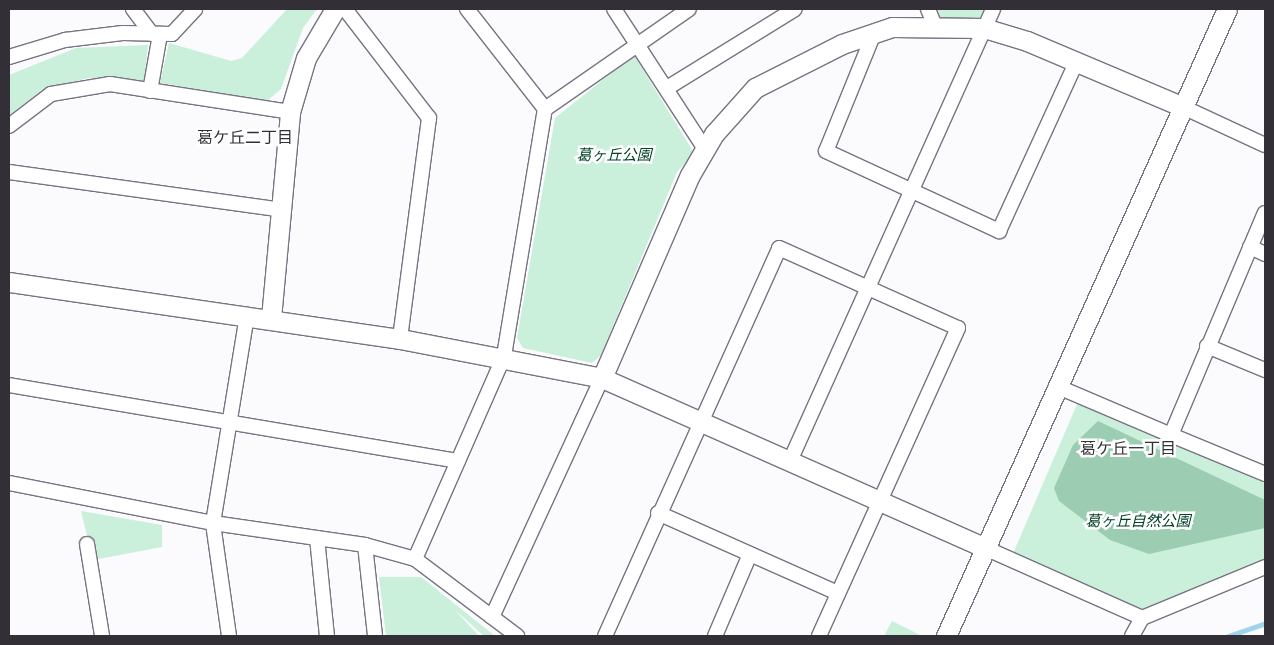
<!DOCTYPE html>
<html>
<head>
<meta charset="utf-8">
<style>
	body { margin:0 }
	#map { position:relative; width:1274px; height:645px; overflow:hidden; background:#fbfafd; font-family:Merriweather,"Noto Sans JP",serif }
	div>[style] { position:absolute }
	.green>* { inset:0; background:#caefda }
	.forest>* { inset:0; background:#9ccdb2 }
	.stream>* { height:5px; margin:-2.5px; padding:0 2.5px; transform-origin:2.5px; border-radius:2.5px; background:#9ed5e9 }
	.roads { filter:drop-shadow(1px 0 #787381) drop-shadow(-1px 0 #787381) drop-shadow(0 1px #787381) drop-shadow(0 -1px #787381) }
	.street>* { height:14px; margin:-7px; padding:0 7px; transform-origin:7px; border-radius:7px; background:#fff }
	.secondary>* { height:19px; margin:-9.5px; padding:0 9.5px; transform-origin:9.5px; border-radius:9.5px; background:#fff }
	span { translate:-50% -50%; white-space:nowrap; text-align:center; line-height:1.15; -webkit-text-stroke:5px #fff; paint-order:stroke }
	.park-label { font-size:15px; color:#004128; font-style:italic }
	.neighbourhood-label { font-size:16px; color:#323036 }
	.frame { position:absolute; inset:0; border:10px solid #323036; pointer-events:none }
</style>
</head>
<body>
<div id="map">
	<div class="green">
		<div style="clip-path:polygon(287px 9px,317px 9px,303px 28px,281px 89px,267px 101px,160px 83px,169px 43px,231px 61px,242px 58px)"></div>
		<div style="clip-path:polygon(929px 9px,985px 9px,979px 22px,934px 23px)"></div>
		<div style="clip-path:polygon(148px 45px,144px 82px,88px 78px,42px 90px,9px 115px,9px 75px,76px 48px)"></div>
		<div style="clip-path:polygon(634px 55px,694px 153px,677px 172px,601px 355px,592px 363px,523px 348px,517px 338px,555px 118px)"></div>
		<div style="clip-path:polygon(1078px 402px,1265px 483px,1265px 567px,1142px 618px,1012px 556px)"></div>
		<div style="clip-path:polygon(81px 511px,162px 525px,162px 547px,93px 560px)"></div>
		<div style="clip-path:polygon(379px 577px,421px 577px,495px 636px,484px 636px,454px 609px,479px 636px,386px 636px)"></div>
		<div style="clip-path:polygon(892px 621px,922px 636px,884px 636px)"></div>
	</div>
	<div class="forest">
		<div style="clip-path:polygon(1098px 421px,1265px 500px,1265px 528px,1149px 554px,1110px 540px,1059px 501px,1054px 488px,1073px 445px)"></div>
	</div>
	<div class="stream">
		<div style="left:1228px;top:636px;width:39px;rotate:-19deg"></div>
	</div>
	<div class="roads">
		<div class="street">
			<div style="left:133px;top:9px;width:31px;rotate:53deg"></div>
			<div style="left:345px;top:9px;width:138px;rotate:52.4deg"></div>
			<div style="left:429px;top:118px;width:223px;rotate:97.5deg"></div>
			<div style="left:467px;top:9px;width:127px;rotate:52deg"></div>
			<div style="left:614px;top:9px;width:167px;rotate:57deg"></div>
			<div style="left:928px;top:9px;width:18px;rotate:68deg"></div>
			<div style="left:874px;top:33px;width:127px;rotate:112.1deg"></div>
			<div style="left:826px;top:151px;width:191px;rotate:24.8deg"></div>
			<div style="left:999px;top:231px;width:185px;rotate:-65.4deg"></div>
			<div style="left:9px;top:57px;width:59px;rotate:-16.9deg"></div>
			<div style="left:65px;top:40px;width:58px;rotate:-6.9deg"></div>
			<div style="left:123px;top:33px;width:49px;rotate:1.2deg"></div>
			<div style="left:172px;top:34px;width:34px;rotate:-47deg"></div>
			<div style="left:667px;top:88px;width:150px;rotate:-31.7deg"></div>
			<div style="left:150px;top:91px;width:58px;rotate:-80deg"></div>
			<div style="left:1183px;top:107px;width:90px;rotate:24.9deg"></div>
			<div style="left:9px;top:126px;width:53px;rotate:-37.3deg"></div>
			<div style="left:51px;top:94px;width:60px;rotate:-9.6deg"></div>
			<div style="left:110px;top:84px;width:182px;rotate:8.8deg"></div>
			<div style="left:9px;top:172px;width:276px;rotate:7.9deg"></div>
			<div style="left:1250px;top:247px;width:17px;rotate:25deg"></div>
			<div style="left:1207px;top:346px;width:63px;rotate:22.5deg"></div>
			<div style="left:9px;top:385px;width:455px;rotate:9.6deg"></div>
			<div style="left:1056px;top:386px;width:125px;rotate:23.1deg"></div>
			<div style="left:1171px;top:435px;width:241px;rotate:-67.1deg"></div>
			<div style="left:1171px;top:435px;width:102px;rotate:22.5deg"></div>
			<div style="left:790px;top:461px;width:495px;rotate:-65.8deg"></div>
			<div style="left:9px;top:483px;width:208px;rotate:11.1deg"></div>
			<div style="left:213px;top:523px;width:154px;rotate:8.2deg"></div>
			<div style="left:365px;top:545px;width:52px;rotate:15.6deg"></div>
			<div style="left:415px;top:559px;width:128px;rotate:37deg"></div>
			<div style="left:658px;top:513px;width:197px;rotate:24deg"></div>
			<div style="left:317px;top:538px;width:99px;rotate:84.2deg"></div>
			<div style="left:87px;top:544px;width:93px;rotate:80.7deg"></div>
			<div style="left:365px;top:545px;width:92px;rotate:83.7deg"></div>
			<div style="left:985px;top:548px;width:172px;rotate:24deg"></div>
			<div style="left:1142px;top:618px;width:133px;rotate:-22.5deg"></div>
			<div style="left:415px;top:559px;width:222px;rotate:-66.3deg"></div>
			<div style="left:504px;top:356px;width:250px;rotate:-80.6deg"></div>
			<div style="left:545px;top:109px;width:175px;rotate:-34.8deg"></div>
			<div style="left:492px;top:617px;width:263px;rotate:-65.3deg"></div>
			<div style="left:229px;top:636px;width:114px;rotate:-98.1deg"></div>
			<div style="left:213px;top:523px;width:211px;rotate:-80.7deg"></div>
			<div style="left:605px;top:636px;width:425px;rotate:-65.8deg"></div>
			<div style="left:779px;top:248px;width:196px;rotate:24.1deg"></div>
			<div style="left:958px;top:328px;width:338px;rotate:114.3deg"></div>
			<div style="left:715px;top:636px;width:89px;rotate:-66.9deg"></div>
			<div style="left:1132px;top:636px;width:21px;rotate:-61deg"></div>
		</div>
		<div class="secondary">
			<div style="left:9px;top:282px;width:395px;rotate:8.3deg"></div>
			<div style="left:400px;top:339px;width:206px;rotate:10.9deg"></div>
			<div style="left:602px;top:378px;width:419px;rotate:23.9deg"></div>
			<div style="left:271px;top:318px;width:207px;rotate:-84.7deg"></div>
			<div style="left:290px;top:112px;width:56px;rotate:-73.5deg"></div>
			<div style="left:306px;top:58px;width:57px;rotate:-59.4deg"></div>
			<div style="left:602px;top:378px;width:221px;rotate:-66.6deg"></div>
			<div style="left:690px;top:175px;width:48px;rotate:-59.7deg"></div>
			<div style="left:714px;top:134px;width:62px;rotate:-48.3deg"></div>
			<div style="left:755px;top:88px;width:97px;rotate:-26.8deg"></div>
			<div style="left:842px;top:44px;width:53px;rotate:-18.8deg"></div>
			<div style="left:892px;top:27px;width:92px;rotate:0.6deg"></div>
			<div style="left:984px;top:28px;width:45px;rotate:16.8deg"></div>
			<div style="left:1027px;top:41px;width:169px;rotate:22.9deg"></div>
			<div style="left:946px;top:636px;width:687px;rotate:-65.86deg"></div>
		</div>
	</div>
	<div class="park-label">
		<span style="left:614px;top:155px">葛ヶ丘公園</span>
		<span style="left:1138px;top:521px">葛ヶ丘自然公園</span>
	</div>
	<div class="neighbourhood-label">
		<span style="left:245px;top:137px">葛ケ丘二丁目</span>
		<span style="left:1128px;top:448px">葛ケ丘一丁目</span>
	</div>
	<div class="frame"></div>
</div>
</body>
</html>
